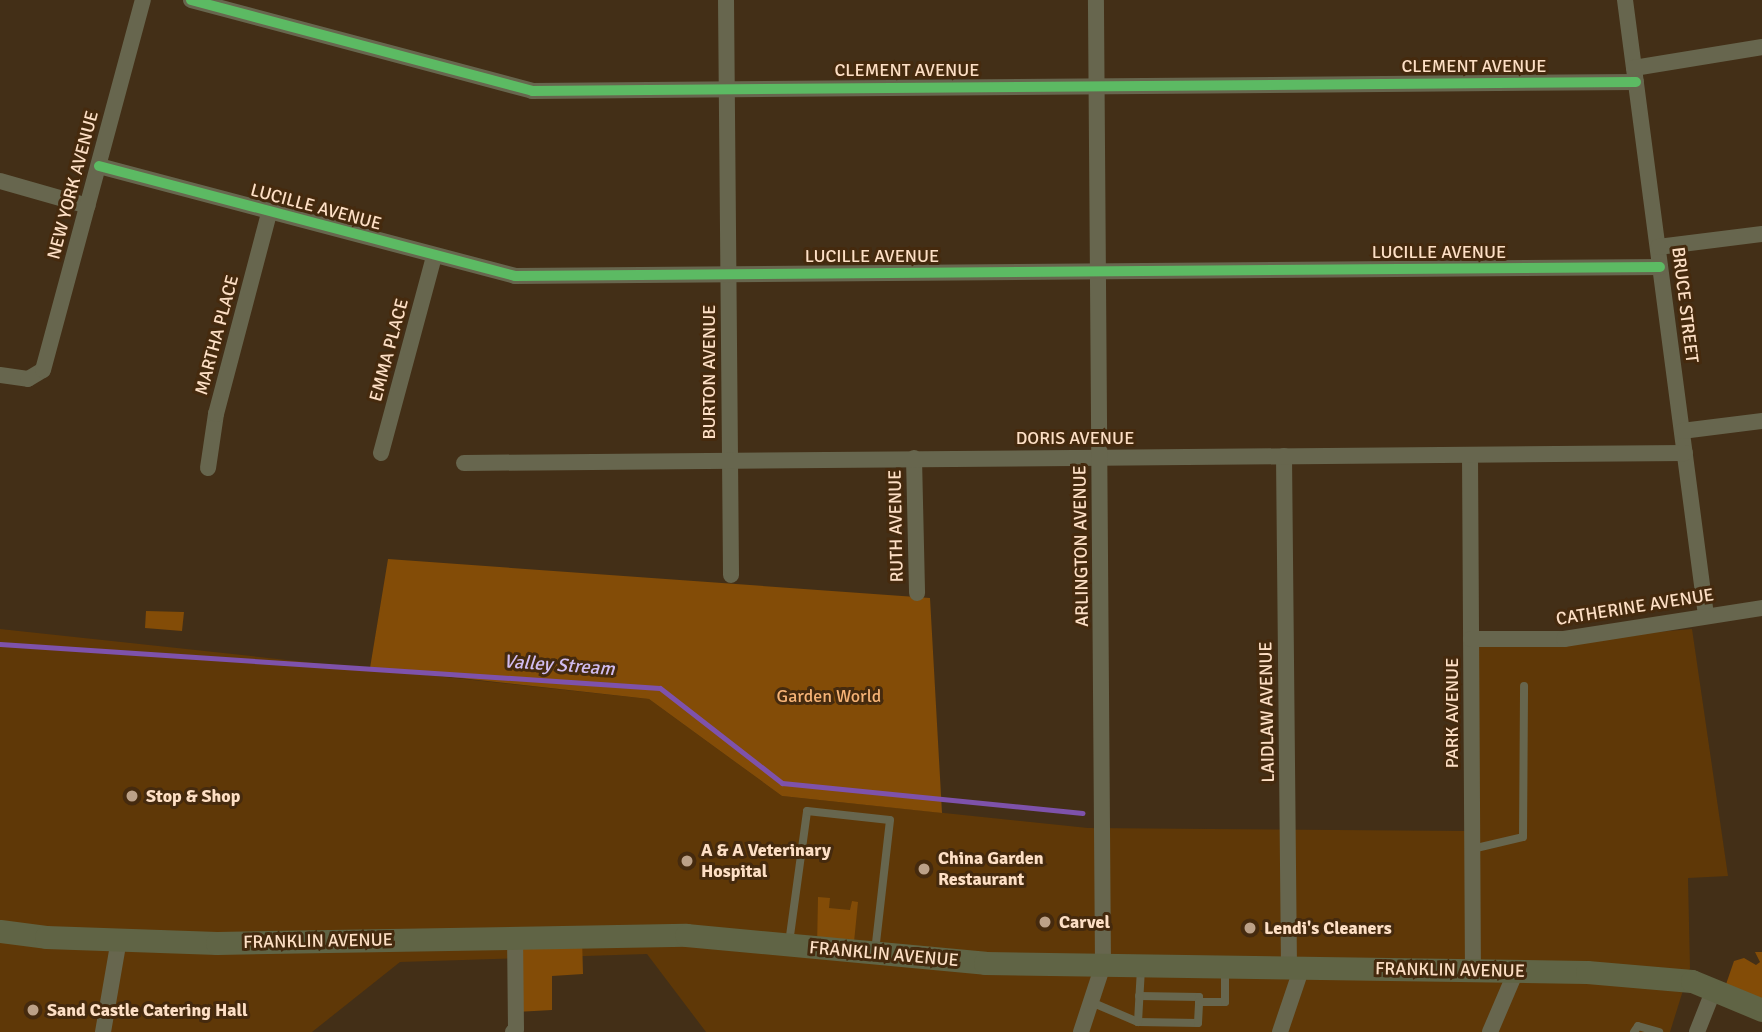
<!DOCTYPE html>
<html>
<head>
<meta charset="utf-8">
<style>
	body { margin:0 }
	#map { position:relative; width:1762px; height:1032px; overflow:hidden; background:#432f17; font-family:Signika,sans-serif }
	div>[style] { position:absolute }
	.built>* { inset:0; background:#5f3807 }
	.green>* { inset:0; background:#834c07 }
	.stream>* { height:5px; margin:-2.5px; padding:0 2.5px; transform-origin:2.5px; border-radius:2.5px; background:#7e52ab }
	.lane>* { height:8px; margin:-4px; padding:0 4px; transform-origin:4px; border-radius:4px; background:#67664e }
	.street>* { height:16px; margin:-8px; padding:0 8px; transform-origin:8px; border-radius:8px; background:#67664e }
	.secondary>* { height:23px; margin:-11.5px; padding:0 11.5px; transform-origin:11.5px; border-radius:11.5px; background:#606445 }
	.cycleway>* { height:10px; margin:-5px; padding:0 5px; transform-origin:5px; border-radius:5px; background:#5cba63 }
	.dots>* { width:19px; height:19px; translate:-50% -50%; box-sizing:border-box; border:4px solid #452a0e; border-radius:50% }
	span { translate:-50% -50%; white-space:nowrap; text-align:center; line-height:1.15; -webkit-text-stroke:6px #452a0e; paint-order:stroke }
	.street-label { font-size:18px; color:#fddfc5 }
	.park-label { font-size:18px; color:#f6b376 }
	.poi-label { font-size:18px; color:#fddfc5; font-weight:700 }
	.left { translate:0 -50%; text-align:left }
	.water-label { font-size:19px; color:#d1bcef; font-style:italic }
</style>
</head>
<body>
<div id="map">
	<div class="built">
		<div style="clip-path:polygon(0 629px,649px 699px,782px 796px,1088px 828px,1467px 831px,1478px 647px,1692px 629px,1728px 876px,1688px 878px,1690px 968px,1670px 1032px,706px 1032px,647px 954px,400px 962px,312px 1032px,0 1032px)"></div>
	</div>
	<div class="green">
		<div style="clip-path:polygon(388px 559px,930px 598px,942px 813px,782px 796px,649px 699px,370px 668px)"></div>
		<div style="clip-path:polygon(146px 611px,184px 612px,182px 631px,145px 628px)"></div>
		<div style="clip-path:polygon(818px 897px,830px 898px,829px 908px,850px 910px,852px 901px,858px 902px,853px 952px,817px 948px)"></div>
		<div style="clip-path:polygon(582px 937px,583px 974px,552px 976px,552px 1010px,516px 1012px,515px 939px)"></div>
		<div style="clip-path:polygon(1755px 952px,1762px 952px,1762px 1011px,1723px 993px,1734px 961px,1744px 958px,1756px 965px,1760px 962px)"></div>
	</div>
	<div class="stream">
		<div style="left:0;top:644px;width:661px;rotate:3.81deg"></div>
		<div style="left:660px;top:688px;width:155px;rotate:37.9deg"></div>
		<div style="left:782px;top:783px;width:302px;rotate:5.7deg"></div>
	</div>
	<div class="lane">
		<div style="left:1472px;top:849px;width:52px;rotate:-13.2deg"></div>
		<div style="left:1523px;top:837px;width:151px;rotate:-89.6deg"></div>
		<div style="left:789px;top:943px;width:133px;rotate:-82.2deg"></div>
		<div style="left:807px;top:811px;width:83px;rotate:6.2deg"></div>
		<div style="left:890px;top:820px;width:132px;rotate:96.5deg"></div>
		<div style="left:1139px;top:996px;width:60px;rotate:1deg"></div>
		<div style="left:1199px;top:997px;width:5px;rotate:90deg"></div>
		<div style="left:1091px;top:1002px;width:51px;rotate:23.1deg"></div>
		<div style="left:1138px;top:1022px;width:60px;rotate:1deg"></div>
		<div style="left:1198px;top:1023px;width:21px;rotate:-87deg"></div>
		<div style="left:1199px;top:1002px;width:26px"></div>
		<div style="left:1225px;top:1002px;width:34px;rotate:-90deg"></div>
		<div style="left:1138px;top:1022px;width:54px;rotate:-86.8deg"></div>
		<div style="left:1634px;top:1032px;width:7px;rotate:-56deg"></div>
		<div style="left:1638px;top:1026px;width:22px;rotate:16deg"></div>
	</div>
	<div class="street">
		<div style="left:191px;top:0;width:353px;rotate:14.9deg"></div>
		<div style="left:532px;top:91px;width:1104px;rotate:-0.47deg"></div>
		<div style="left:726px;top:0;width:575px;rotate:89.5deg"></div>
		<div style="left:1625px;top:0;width:620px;rotate:82.5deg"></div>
		<div style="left:1634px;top:68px;width:130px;rotate:-9.3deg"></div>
		<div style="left:99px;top:166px;width:430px;rotate:14.8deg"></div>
		<div style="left:515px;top:276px;width:1145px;rotate:-0.45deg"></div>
		<div style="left:0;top:181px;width:91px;rotate:15.9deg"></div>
		<div style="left:1658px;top:247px;width:105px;rotate:-7.1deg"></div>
		<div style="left:0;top:375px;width:28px;rotate:8deg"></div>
		<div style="left:28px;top:379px;width:17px;rotate:-31deg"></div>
		<div style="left:43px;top:370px;width:383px;rotate:-74.9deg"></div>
		<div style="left:1682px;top:431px;width:81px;rotate:-7.1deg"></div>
		<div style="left:381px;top:453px;width:203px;rotate:-74.9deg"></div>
		<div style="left:1470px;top:455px;width:515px;rotate:89.67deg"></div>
		<div style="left:1284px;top:456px;width:511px;rotate:89.44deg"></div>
		<div style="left:914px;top:458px;width:135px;rotate:88.7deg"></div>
		<div style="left:464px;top:463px;width:1221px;rotate:-0.47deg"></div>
		<div style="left:208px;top:468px;width:55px;rotate:-81.6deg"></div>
		<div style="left:216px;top:414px;width:208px;rotate:-75.2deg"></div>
		<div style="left:1471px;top:639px;width:93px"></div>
		<div style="left:1564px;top:639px;width:200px;rotate:-8.9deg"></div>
		<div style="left:103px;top:1032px;width:94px;rotate:-80.2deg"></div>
		<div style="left:513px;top:1032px;width:4px;rotate:-45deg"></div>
		<div style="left:516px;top:1029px;width:90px;rotate:-90.6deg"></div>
		<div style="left:1081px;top:1032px;width:71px;rotate:-71.8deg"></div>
		<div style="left:1103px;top:965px;width:965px;rotate:-90.42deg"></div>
		<div style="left:1280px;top:1032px;width:69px;rotate:-71.3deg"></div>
		<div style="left:1490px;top:1032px;width:66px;rotate:-66.9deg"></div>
		<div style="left:1697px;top:1032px;width:46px;rotate:-68.4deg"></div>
	</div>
	<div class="secondary">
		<div style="left:0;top:931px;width:46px;rotate:7.4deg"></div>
		<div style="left:46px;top:937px;width:171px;rotate:2deg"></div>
		<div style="left:217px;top:943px;width:469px;rotate:-1deg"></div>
		<div style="left:686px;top:935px;width:300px;rotate:5.3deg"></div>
		<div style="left:985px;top:963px;width:602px;rotate:0.86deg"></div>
		<div style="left:1587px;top:972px;width:105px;rotate:4.9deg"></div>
		<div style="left:1692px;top:981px;width:76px;rotate:22.5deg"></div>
	</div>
	<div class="cycleway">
		<div style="left:191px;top:0;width:353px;rotate:14.9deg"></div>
		<div style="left:532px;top:91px;width:1104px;rotate:-0.47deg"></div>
		<div style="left:99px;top:166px;width:430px;rotate:14.8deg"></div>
		<div style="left:515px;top:276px;width:1145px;rotate:-0.45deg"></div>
	</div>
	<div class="dots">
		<div style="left:132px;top:796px;background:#bca188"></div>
		<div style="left:687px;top:861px;background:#bca188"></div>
		<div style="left:924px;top:869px;background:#bca188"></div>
		<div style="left:1045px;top:922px;background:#bca188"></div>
		<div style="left:1250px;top:928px;background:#bca188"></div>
		<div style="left:33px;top:1010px;background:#bca188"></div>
	</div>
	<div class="street-label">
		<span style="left:1474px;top:66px">CLEMENT AVENUE</span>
		<span style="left:907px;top:70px">CLEMENT AVENUE</span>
		<span style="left:73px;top:185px;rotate:-75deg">NEW YORK AVENUE</span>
		<span style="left:316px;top:207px;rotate:15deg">LUCILLE AVENUE</span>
		<span style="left:1439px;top:252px">LUCILLE AVENUE</span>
		<span style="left:872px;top:256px">LUCILLE AVENUE</span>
		<span style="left:1685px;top:305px;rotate:83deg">BRUCE STREET</span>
		<span style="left:217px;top:335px;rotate:-75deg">MARTHA PLACE</span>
		<span style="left:389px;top:350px;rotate:-75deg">EMMA PLACE</span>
		<span style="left:709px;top:372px;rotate:-90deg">BURTON AVENUE</span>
		<span style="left:1075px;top:438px">DORIS AVENUE</span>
		<span style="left:896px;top:526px;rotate:-91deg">RUTH AVENUE</span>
		<span style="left:1081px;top:546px;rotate:-91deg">ARLINGTON AVENUE</span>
		<span style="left:1635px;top:607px;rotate:-9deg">CATHERINE AVENUE</span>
		<span style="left:1267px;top:712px;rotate:-91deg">LAIDLAW AVENUE</span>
		<span style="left:1452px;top:713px;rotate:-90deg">PARK AVENUE</span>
		<span style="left:318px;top:941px;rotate:-1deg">FRANKLIN AVENUE</span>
		<span style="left:884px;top:954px;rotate:5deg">FRANKLIN AVENUE</span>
		<span style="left:1450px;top:970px;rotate:1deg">FRANKLIN AVENUE</span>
	</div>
	<div class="park-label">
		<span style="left:829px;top:696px">Garden World</span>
	</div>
	<div class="poi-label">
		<span class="left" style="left:146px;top:796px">Stop &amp; Shop</span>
		<span class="left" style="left:701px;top:861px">A &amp; A Veterinary<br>Hospital</span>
		<span class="left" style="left:938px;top:869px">China Garden<br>Restaurant</span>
		<span class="left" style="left:1059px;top:922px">Carvel</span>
		<span class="left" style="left:1264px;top:928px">Lendi's Cleaners</span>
		<span class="left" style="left:47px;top:1010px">Sand Castle Catering Hall</span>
	</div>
	<div class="water-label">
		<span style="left:559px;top:666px;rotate:4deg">Valley Stream</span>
	</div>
</div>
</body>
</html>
